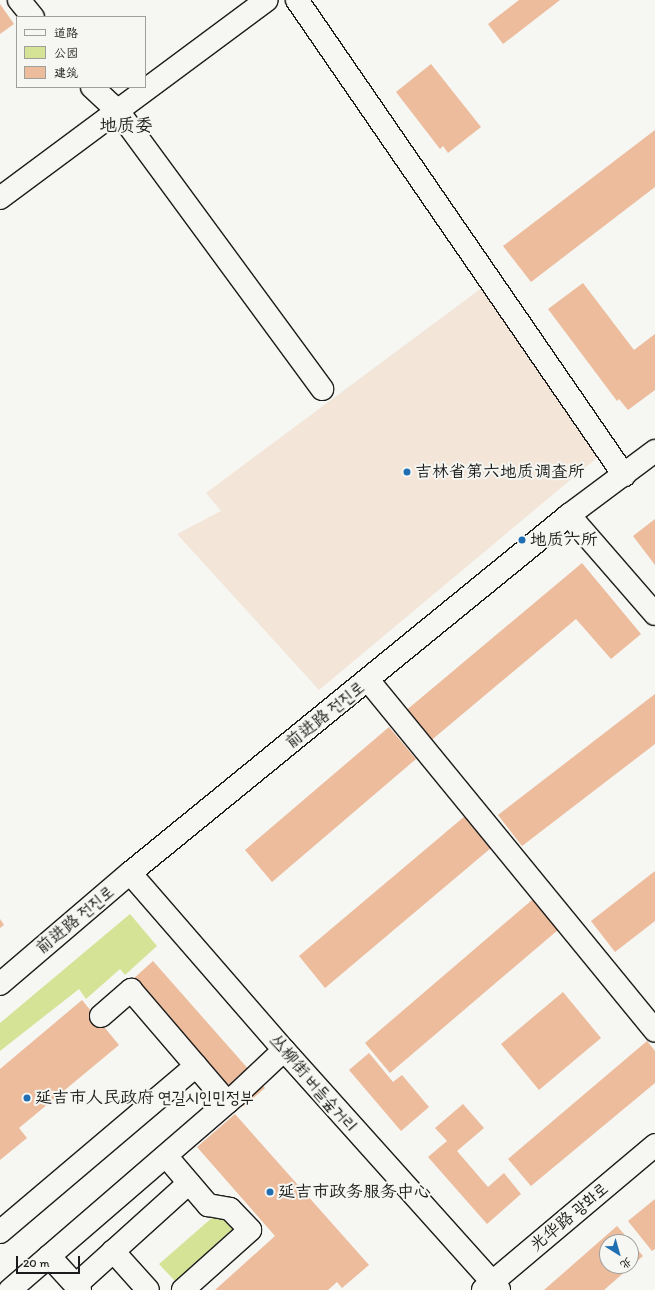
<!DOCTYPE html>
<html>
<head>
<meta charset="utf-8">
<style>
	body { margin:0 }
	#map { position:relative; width:655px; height:1290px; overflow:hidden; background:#f6f6f2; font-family:Itim,"LXGW WenKai TC","Poor Story",sans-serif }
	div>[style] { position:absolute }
	.built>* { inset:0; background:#f3e5d8 }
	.green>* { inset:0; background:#d5e396 }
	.building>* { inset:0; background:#ecbc9c }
	.roads { filter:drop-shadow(1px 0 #1c1c1c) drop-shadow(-1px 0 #1c1c1c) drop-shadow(0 1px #1c1c1c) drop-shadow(0 -1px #1c1c1c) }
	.minor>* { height:22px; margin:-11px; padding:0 11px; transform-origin:11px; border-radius:11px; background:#f6f6f2 }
	.dots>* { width:11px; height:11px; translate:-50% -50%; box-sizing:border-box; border:2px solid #f6f6f2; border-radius:50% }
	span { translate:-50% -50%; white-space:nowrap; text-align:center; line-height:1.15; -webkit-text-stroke:4px #f6f6f2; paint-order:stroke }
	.poi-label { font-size:17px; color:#1c1c1c }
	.left { translate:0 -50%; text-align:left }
	.street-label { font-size:17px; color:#1c1c1c }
	.neighbourhood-label { font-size:18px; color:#1c1c1c }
	.legend { position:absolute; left:16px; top:16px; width:130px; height:72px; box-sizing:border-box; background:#f6f6f2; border:1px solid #9f9f9c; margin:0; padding:5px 7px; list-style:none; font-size:12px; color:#1c1c1c }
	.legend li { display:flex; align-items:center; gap:8px; height:20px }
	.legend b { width:20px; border:1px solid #9f9f9c }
	.north { position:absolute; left:599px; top:1234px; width:40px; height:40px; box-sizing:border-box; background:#f6f6f2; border:1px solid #9f9f9c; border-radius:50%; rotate:143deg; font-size:11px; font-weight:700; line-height:16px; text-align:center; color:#1c1c1c }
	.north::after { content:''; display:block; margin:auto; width:14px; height:18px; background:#1f6fb2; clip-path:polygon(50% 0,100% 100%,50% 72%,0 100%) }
	.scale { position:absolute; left:16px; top:1256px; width:64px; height:18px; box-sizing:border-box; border:2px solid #1c1c1c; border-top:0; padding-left:5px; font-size:12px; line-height:14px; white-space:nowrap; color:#1c1c1c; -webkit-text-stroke:3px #f6f6f2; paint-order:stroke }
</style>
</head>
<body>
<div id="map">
	<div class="built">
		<div style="clip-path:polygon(487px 284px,605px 451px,319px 690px,177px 534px,221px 511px,206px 493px)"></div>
	</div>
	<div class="green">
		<div style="clip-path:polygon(130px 914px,157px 946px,125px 975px,120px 969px,86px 999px,79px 989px,0 1051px,0 1023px)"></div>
		<div style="clip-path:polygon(221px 1210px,237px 1225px,175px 1281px,159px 1264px)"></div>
	</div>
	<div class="building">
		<div style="clip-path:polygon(519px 0,560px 0,503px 44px,488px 24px)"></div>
		<div style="clip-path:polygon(0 4px,14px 24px,0 34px)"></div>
		<div style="clip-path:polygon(431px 64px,481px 127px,448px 153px,443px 146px,440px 149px,396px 92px)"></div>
		<div style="clip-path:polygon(655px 130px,655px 187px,531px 282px,503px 246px)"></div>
		<div style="clip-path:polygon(583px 283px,634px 350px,655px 334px,655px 390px,628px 410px,619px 399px,617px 401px,548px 309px)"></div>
		<div style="clip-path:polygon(655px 519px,655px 565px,633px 536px)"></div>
		<div style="clip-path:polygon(582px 563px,641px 634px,611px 659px,576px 619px,428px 743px,403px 713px)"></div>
		<div style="clip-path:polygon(655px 694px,655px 744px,522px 846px,498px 815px)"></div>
		<div style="clip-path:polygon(389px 727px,416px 759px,272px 882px,245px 850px)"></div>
		<div style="clip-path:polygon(465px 816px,491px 848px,325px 988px,299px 956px)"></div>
		<div style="clip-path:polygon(655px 871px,655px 921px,615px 952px,591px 921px)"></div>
		<div style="clip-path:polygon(539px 894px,565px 924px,390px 1073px,365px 1043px)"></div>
		<div style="clip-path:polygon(0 919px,4px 925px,0 928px)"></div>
		<div style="clip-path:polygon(153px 961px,265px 1088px,244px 1106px,132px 980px)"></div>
		<div style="clip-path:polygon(563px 992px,601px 1038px,539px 1090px,501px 1044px)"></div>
		<div style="clip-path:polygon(82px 1000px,119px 1045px,19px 1128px,27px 1138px,0 1160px,0 1069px)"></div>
		<div style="clip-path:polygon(647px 1041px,655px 1051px,655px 1083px,531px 1186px,508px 1159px)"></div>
		<div style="clip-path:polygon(369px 1053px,393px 1082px,402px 1075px,429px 1107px,401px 1131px,349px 1070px)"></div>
		<div style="clip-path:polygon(463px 1104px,484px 1128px,457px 1151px,488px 1187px,504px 1173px,521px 1194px,487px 1224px,428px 1157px,447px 1141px,435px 1128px)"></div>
		<div style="clip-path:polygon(235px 1114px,369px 1265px,342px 1288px,337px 1282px,328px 1290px,215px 1290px,275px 1236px,197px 1147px)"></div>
		<div style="clip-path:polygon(655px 1199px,655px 1249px,652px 1251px,628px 1221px)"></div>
		<div style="clip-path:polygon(evenodd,617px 1226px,643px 1256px,604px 1290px,544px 1290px,617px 1226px,607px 1242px,631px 1242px,631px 1266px,607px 1266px,607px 1242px)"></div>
	</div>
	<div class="roads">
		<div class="minor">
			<div style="left:19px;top:0;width:22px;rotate:51deg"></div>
			<div style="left:297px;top:0;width:577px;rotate:55.46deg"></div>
			<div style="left:92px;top:87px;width:35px;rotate:43deg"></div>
			<div style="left:118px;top:111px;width:345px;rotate:53.7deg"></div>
			<div style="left:0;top:198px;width:332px;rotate:-36.6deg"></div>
			<div style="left:569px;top:515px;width:131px;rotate:49deg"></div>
			<div style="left:368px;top:680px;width:453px;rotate:50.7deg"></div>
			<div style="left:130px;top:873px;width:235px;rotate:49deg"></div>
			<div style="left:284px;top:1050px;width:322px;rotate:48.1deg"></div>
			<div style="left:0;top:984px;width:171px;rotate:-40.5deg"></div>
			<div style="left:130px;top:873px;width:566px;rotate:-39.2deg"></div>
			<div style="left:569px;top:515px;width:107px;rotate:-36.7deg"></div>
			<div style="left:101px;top:1016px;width:40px;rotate:-41deg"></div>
			<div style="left:131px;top:990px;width:148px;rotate:49.4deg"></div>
			<div style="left:166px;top:1156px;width:65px;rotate:49.4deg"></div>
			<div style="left:208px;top:1205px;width:22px;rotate:10deg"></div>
			<div style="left:230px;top:1209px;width:29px;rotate:46deg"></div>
			<div style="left:250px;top:1230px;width:90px;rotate:138.2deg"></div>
			<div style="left:0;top:1232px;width:257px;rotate:-40.3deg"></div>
			<div style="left:113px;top:1251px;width:52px;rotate:48.1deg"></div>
			<div style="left:49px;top:1256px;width:46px;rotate:47.6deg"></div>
			<div style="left:76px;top:1285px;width:152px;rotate:-42.1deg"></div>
			<div style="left:10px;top:1290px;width:297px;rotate:-40.8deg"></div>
			<div style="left:235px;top:1096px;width:67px;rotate:-43.2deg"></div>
			<div style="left:483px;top:1290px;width:225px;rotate:-40.1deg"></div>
		</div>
	</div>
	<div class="dots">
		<div style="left:407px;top:472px;background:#1f6fb2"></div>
		<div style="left:522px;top:540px;background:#1f6fb2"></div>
		<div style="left:27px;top:1098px;background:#1f6fb2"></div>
		<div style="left:270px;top:1192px;background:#1f6fb2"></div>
	</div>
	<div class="poi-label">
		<span class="left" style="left:415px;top:472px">吉林省第六地质调查所</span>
		<span class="left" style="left:530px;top:540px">地质六所</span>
		<span class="left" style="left:35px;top:1098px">延吉市人民政府 연길시인민정부</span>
		<span class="left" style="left:278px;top:1192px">延吉市政务服务中心</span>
	</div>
	<div class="street-label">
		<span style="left:325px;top:715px;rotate:-39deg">前进路 전진로</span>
		<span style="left:75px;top:920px;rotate:-40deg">前进路 전진로</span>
		<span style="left:313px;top:1083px;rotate:49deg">丛柳街 버들숲거리</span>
		<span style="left:569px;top:1217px;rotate:-40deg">光华路 광화로</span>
	</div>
	<div class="neighbourhood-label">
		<span style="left:126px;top:125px">地质委</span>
	</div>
	<ul class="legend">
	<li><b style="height:5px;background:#f6f6f2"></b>道路</li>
	<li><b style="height:11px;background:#d5e396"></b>公园</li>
	<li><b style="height:11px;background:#ecbc9c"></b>建筑</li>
	</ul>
	<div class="north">北</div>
	<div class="scale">20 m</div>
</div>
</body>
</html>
